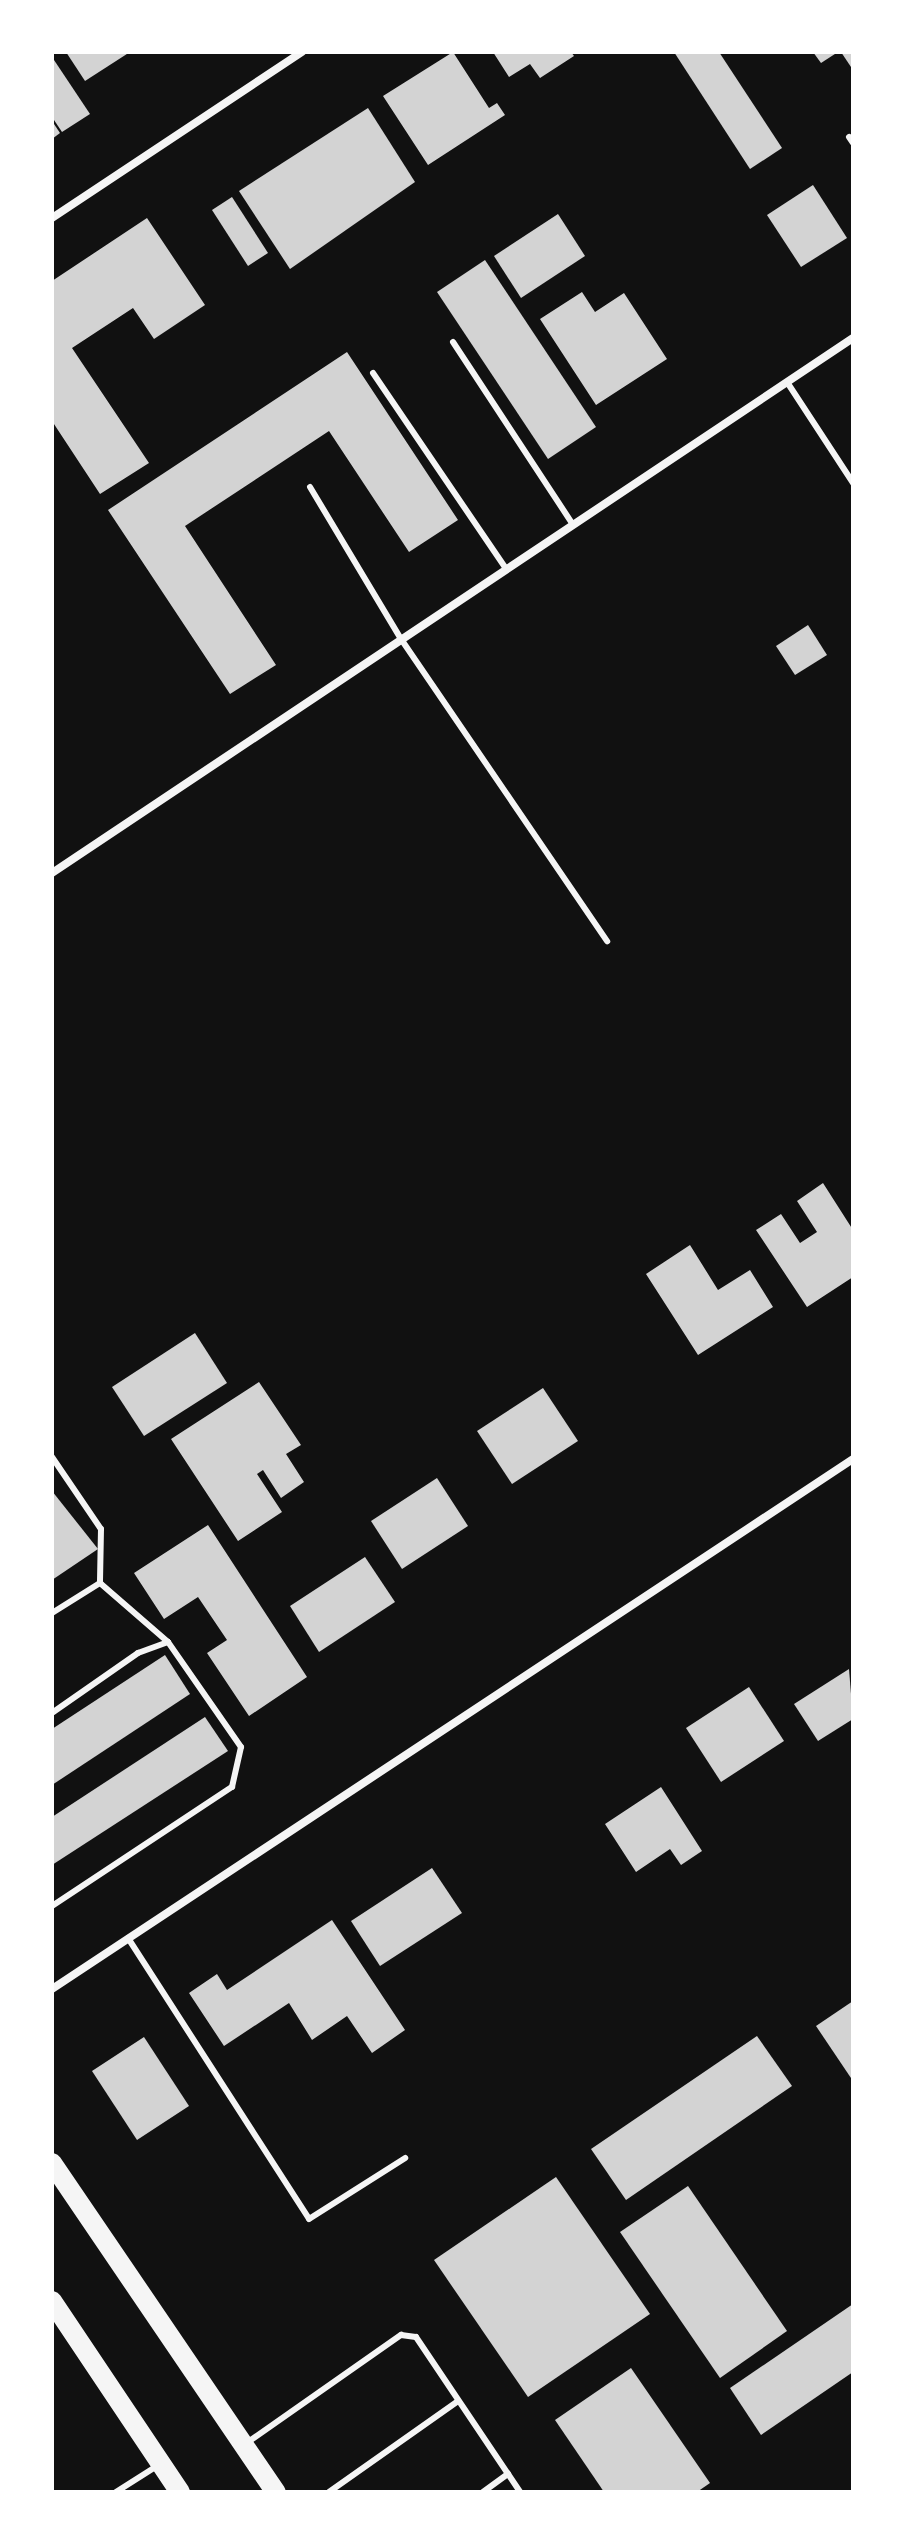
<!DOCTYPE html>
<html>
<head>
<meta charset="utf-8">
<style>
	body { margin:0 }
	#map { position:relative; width:905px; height:2544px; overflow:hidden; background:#111; font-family:"Work Sans",sans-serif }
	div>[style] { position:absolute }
	.building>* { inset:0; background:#d3d3d3 }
	.service>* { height:6px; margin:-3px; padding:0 3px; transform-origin:3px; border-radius:3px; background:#f5f5f5 }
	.minor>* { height:8px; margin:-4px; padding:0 4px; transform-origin:4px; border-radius:4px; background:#f5f5f5 }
	.primary>* { height:20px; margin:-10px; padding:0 10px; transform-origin:10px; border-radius:10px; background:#f5f5f5 }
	span { translate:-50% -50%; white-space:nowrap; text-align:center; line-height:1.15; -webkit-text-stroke:8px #fff; paint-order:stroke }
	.frame { position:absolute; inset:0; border:54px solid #fff; pointer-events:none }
</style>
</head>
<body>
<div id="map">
	<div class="building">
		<div style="clip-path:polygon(66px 52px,130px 52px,85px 81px)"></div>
		<div style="clip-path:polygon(453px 52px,489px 108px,497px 103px,505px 115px,428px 165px,383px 96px)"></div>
		<div style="clip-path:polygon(493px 52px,571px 52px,574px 56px,540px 78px,530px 64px,509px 77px)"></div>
		<div style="clip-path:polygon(674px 52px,719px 52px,782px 148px,750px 169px)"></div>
		<div style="clip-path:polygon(813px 52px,838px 52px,821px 63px)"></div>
		<div style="clip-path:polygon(841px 52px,853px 52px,853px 70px)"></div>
		<div style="clip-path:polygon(52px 57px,90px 114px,62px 132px,52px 117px)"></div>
		<div style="clip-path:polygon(368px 108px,415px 182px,290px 269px,239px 191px)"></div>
		<div style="clip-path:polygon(52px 121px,60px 133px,52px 139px)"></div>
		<div style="clip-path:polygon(813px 185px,847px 238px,801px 267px,767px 215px)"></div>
		<div style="clip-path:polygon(232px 197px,268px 253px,248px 266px,212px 210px)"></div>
		<div style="clip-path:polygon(558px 214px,585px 256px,521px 298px,494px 256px)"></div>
		<div style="clip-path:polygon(147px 218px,205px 305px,154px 339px,133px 308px,72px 348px,149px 463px,100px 494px,52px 421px,52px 281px)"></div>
		<div style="clip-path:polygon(485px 260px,596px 427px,548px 459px,437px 292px)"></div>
		<div style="clip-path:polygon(582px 292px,595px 312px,624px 293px,667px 359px,596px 405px,540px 319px)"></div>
		<div style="clip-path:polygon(347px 352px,458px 520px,409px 552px,329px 431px,185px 526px,276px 665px,230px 694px,108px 510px)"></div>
		<div style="clip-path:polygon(808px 625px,827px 655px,795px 675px,776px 646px)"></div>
		<div style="clip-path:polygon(823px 1183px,853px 1230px,853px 1277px,807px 1307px,756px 1230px,781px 1214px,800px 1243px,817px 1232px,797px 1201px)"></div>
		<div style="clip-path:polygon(690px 1245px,718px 1290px,750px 1270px,773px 1307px,698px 1355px,646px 1274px)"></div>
		<div style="clip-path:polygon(195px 1333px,227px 1383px,144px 1436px,112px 1387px)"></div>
		<div style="clip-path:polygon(259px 1382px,301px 1445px,286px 1454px,304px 1482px,281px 1498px,263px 1470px,257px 1474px,282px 1512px,238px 1541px,171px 1439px)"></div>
		<div style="clip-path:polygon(543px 1388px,578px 1441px,512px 1484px,477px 1431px)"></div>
		<div style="clip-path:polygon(437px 1478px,468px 1526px,402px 1569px,371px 1521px)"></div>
		<div style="clip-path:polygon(52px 1491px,98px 1549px,52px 1580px)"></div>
		<div style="clip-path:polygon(208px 1525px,307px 1677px,249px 1716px,207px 1653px,227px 1640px,198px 1597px,164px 1619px,134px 1573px)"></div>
		<div style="clip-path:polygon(365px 1557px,395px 1602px,319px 1652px,290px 1606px)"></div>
		<div style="clip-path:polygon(165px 1655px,190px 1694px,52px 1785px,52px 1729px)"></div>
		<div style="clip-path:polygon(849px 1669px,853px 1719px,818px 1741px,794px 1704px)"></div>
		<div style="clip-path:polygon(749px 1687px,784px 1741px,721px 1782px,686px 1728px)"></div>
		<div style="clip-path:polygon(205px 1717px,228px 1751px,52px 1865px,52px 1817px)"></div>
		<div style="clip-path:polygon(661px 1787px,702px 1851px,681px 1865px,670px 1849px,636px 1872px,605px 1824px)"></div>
		<div style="clip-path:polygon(432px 1868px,462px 1913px,380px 1966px,351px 1921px)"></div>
		<div style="clip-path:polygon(332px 1920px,405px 2030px,372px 2053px,347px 2016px,312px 2040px,289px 2003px,224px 2046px,189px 1993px,217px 1974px,227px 1990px)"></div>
		<div style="clip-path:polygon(853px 2001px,853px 2081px,816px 2026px)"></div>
		<div style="clip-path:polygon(757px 2036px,792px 2086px,626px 2200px,591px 2149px)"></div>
		<div style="clip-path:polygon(144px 2037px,189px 2106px,137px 2140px,92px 2071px)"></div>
		<div style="clip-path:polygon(556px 2177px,650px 2314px,528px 2397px,434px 2260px)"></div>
		<div style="clip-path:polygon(688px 2186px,787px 2331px,720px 2378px,620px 2232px)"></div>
		<div style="clip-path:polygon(853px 2304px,853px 2372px,761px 2435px,730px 2388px)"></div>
		<div style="clip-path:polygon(631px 2368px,710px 2483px,697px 2492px,604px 2492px,555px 2420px)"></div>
	</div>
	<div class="service">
		<div style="left:849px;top:137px;width:7px;rotate:56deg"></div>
		<div style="left:453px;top:342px;width:219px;rotate:56.7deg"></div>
		<div style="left:373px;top:373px;width:237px;rotate:55.8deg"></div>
		<div style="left:787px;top:382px;width:121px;rotate:56.8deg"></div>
		<div style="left:310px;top:487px;width:177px;rotate:59.1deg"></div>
		<div style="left:401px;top:639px;width:366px;rotate:55.7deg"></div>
		<div style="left:52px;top:1457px;width:87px;rotate:55.8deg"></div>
		<div style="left:101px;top:1529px;width:54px;rotate:91.1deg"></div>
		<div style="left:100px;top:1583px;width:90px;rotate:40.9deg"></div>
		<div style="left:168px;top:1642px;width:32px;rotate:160deg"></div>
		<div style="left:138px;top:1653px;width:105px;rotate:145.1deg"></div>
		<div style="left:52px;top:1613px;width:57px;rotate:-32deg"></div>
		<div style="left:52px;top:1906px;width:216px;rotate:-33.5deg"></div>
		<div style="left:232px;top:1787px;width:41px;rotate:-77.3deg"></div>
		<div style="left:241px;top:1747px;width:128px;rotate:-124.8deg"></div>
		<div style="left:128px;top:1938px;width:334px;rotate:57.2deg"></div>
		<div style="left:309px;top:2219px;width:114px;rotate:-32.4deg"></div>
		<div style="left:248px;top:2442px;width:187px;rotate:-35deg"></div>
		<div style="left:401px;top:2335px;width:15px;rotate:8deg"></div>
		<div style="left:416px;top:2337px;width:187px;rotate:56.1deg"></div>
		<div style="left:116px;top:2492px;width:49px;rotate:-32.4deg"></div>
		<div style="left:329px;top:2492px;width:158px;rotate:-35.2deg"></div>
		<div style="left:483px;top:2492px;width:31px;rotate:-36deg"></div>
	</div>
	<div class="minor">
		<div style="left:52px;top:218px;width:300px;rotate:-33.6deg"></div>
		<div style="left:52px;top:873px;width:963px;rotate:-33.74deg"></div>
		<div style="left:52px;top:1989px;width:960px;rotate:-33.49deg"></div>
	</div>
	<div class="primary">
		<div style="left:52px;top:2163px;width:398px;rotate:55.8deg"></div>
		<div style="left:52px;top:2301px;width:230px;rotate:56.2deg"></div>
	</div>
	<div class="frame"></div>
</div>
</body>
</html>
